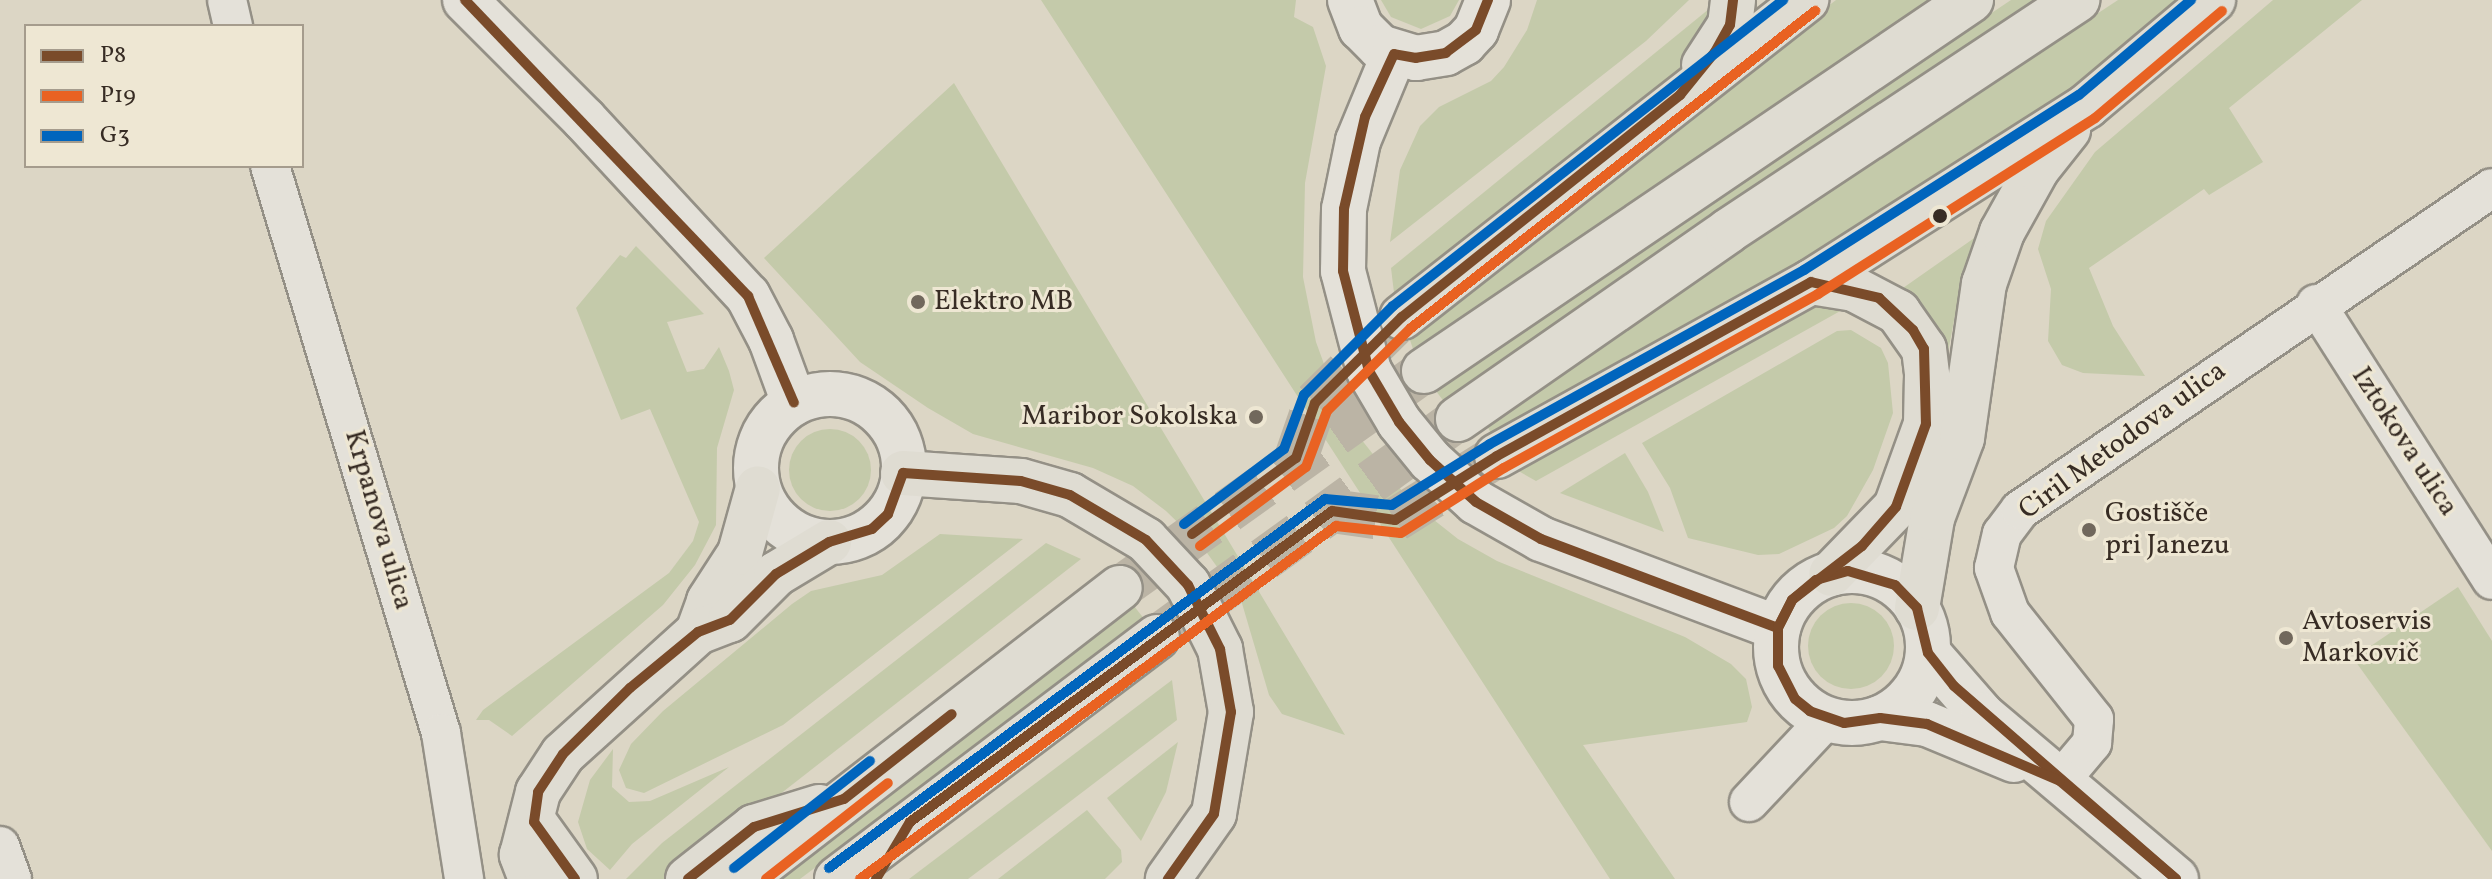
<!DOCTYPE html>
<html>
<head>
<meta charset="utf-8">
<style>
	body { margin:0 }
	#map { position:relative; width:2492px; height:879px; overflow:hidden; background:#dcd6c5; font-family:Vollkorn,serif }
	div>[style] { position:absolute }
	.green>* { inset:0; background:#c4caaa }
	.round { border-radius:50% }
	.primary-tunnel>* { height:44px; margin-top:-22px; transform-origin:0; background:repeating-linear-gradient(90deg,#bbb4a5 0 44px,transparent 0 66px) }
	.roads { filter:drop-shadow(2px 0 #949086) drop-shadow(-2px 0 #949086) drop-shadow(0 2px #949086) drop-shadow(0 -2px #949086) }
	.minor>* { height:38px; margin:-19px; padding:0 19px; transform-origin:19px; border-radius:19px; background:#e4e1d9 }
	.tertiary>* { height:44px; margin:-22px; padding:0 22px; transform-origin:22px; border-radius:22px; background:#e4e1d9 }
	.tertiary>.ring { margin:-22px; padding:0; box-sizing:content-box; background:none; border:44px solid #e4e1d9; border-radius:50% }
	.secondary>* { height:44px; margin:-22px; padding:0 22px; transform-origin:22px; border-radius:22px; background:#e4e1d9 }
	.secondary>.ring { margin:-22px; padding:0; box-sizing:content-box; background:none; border:44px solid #e4e1d9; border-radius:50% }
	.primary>* { height:44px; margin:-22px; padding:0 22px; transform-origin:22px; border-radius:22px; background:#dfdcd2 }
	.bus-1>* { height:10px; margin:-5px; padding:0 5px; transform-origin:5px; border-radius:5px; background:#7a4b2a }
	.bus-2>* { height:10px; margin:-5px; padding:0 5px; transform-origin:5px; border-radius:5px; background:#e96222 }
	.bus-3>* { height:10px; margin:-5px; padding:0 5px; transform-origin:5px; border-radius:5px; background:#0065bd }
	.dots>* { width:22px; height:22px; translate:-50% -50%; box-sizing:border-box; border:4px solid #eee7d3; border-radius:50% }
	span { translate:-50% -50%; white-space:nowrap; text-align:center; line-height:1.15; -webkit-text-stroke:6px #eee7d3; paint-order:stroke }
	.poi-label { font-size:28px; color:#372c24 }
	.left { translate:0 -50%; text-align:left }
	.right { translate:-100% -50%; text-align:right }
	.street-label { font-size:28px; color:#372c24 }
	.legend { position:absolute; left:24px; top:24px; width:280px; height:144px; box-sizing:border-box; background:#eee7d3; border:2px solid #a59c8d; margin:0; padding:10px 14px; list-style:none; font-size:24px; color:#372c24 }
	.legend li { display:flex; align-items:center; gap:16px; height:40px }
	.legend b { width:40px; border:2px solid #a59c8d }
</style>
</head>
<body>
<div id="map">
	<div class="green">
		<div style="clip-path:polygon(1041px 0,1296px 0,1294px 17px,1313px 27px,1326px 66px,1305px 183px,1303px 277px,1316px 342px,1339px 405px,1357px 434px,1410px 501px,1458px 539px,1497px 561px,1685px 637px,1731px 664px,1746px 679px,1752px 707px,1747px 722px,1583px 745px,1675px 879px,1610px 879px)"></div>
		<div style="clip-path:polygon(1381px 0,1459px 0,1450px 16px,1421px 29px,1391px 17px)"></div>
		<div style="clip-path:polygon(1537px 0,1689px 0,1646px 41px,1390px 242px,1400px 170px,1420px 126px,1439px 107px,1491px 81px,1504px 67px,1527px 30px)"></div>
		<div style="clip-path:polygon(1720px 0,1687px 63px,1395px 301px,1391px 268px)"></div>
		<div style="clip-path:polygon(1836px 0,1937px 0,1413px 349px,1409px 337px,1483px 272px)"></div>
		<div style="clip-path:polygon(2011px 0,2036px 0,1644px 261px,1445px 403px,1433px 387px)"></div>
		<div style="clip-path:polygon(2118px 0,2185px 0,2065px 97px,1818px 256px,1492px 435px,1486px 424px,1680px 289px)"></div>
		<div style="clip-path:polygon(2273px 0,2362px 0,2229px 108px,2263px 162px,2209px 195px,2204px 189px,2089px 268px,2113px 326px,2145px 376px,2083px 373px,2062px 365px,2048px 341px,2051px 289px,2038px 249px,2046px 221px,2095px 152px)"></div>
		<div style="clip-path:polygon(954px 83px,1318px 690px,1345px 735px,1282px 714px,1269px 695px,1241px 600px,1202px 546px,1166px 511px,1133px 486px,1093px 468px,973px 434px,928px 408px,860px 362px,764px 258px)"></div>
		<div style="clip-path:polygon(1980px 234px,1960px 289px,1948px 352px,1931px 318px,1903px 288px)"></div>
		<div style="clip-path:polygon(636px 246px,704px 314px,667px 322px,687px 372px,704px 369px,719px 347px,729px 371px,734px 390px,717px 448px,716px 525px,695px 565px,663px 605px,512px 736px,489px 720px,476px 720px,483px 710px,669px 573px,693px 541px,699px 522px,650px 409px,621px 420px,576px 308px,620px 255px,626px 258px)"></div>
		<div style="clip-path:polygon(1804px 302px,1851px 305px,1536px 481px,1506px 464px)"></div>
		<div style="clip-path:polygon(1851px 330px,1881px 348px,1888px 363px,1893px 413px,1873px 470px,1847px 516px,1834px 528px,1779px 554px,1758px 555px,1688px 538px,1670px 488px,1642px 443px,1837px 331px)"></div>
		<div class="round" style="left:789px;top:429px;width:82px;height:82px"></div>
		<div style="clip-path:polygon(1625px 453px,1648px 492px,1664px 532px,1560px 493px)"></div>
		<div style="clip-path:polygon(940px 534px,1023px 539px,783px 725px,644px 793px,626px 788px,619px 770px,631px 744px,663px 711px,792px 604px,811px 591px,882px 575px)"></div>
		<div style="clip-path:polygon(1046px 543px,1081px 559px,683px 870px,669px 879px,626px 879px,662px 843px)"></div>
		<div style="clip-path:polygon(2458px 587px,2492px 641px,2492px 851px,2353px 658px)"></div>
		<div class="round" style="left:1808px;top:603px;width:86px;height:86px"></div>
		<div style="clip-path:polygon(1134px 606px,1145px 620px,800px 879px,780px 879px)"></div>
		<div style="clip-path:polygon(1172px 680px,1177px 720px,1042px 823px,968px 879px,909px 879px)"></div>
		<div style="clip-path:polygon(1178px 742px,1166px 792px,1141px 841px,1107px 798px)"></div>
		<div style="clip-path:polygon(613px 749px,612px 787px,629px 802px,650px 801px,729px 767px,632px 844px,610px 870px,587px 849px,578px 822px,590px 780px)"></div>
		<div style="clip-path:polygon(1087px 810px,1121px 850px,1122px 862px,1105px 879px,998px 879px)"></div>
	</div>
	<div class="primary-tunnel">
		<div style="left:1296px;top:458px;width:58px;rotate:-70.9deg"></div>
		<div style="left:1315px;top:403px;width:122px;rotate:-44.7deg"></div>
		<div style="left:1332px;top:511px;width:64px;rotate:8.1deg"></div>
		<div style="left:1395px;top:520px;width:120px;rotate:-32.1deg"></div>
		<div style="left:1120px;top:588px;width:374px;rotate:-35.5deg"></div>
		<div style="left:1157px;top:637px;width:372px;rotate:-35.9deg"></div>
	</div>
	<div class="roads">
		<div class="minor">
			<div style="left:227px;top:0;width:27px;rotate:77deg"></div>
			<div style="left:270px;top:166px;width:592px;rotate:73.22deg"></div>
			<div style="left:441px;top:733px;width:148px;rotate:81deg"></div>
			<div style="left:2316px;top:304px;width:327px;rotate:57.5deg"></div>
			<div style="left:2060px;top:781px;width:50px;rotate:-49.9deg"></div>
			<div style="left:2092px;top:743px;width:24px;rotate:-85deg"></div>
			<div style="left:2094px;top:719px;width:135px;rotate:-128.4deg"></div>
			<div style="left:2010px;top:613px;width:48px;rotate:-109.6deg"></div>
			<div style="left:1994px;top:568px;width:35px;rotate:-77deg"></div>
			<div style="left:2002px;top:534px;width:30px;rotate:-53deg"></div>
			<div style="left:2020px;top:510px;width:571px;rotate:-34.3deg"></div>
			<div style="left:1749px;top:802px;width:114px;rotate:-46.8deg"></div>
			<div style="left:0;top:846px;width:35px;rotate:70deg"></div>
		</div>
		<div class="tertiary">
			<div style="left:1350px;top:0;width:30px;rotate:69deg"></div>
			<div style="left:1361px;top:28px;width:27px;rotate:45deg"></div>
			<div style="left:1380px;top:47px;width:38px;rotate:17deg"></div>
			<div style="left:1416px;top:58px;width:30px;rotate:-9deg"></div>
			<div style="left:1446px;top:53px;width:21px;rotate:-29deg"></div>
			<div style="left:1464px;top:43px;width:18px;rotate:-47deg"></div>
			<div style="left:1476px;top:30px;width:32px;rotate:-68deg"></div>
			<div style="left:1394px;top:54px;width:94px;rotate:112.5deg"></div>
			<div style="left:1358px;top:141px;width:69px;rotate:101.6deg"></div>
			<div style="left:1344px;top:209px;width:62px;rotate:90.9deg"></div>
			<div style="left:1343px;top:271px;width:103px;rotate:75.4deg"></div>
			<div style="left:1369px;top:371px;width:59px;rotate:59.5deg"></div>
			<div style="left:1399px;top:422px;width:49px;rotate:50.8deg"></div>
			<div style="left:1430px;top:460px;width:62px;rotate:42.4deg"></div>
			<div style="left:1476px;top:502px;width:75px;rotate:29.6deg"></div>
			<div style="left:1541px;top:539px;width:253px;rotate:20.6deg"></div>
			<div class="ring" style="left:1776px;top:571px;width:108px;height:108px"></div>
			<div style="left:1928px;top:653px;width:82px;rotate:48.9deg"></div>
			<div style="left:1982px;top:715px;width:254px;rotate:40.2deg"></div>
			<div style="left:1880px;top:718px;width:47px;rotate:7.3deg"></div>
			<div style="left:1927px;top:724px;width:94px;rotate:22.5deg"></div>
		</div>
		<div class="secondary">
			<div style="left:465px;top:0;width:168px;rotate:45deg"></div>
			<div style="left:584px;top:119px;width:241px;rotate:47.2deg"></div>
			<div style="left:748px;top:296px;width:50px;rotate:62.4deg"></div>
			<div style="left:771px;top:340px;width:67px;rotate:69.9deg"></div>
			<div class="ring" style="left:756px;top:394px;width:104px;height:104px"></div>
		</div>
		<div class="primary">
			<div style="left:1704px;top:65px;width:48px;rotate:-57deg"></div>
			<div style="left:1730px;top:25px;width:25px;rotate:-83deg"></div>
			<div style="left:1811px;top:282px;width:44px;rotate:9.2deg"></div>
			<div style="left:1854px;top:289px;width:50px;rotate:27.6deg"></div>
			<div style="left:1898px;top:312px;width:45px;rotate:54.9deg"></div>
			<div style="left:1924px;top:349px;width:26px;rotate:83deg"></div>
			<div style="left:1927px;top:375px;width:49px;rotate:91.2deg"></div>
			<div style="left:1926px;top:424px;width:88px;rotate:109.9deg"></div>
			<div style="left:1896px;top:507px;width:93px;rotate:134.1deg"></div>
			<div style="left:1402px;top:317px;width:514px;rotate:-38.12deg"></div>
			<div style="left:1424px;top:371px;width:661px;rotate:-34.15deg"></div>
			<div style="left:1458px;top:419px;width:329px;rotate:-34.8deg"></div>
			<div style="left:1728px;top:231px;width:419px;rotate:-33.5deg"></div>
			<div style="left:1497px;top:456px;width:359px;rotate:-29deg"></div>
			<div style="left:1811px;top:282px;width:327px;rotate:-32.5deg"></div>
			<div style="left:2087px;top:106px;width:165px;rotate:-40.1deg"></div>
			<div style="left:903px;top:473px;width:118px;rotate:3.9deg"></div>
			<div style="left:1021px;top:481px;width:51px;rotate:15.9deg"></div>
			<div style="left:1070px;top:495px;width:88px;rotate:30.6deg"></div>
			<div style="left:1146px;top:540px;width:62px;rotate:47deg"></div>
			<div style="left:1188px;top:585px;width:72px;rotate:63.4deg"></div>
			<div style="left:1220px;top:649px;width:64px;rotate:80.1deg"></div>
			<div style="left:1231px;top:712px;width:103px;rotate:99.5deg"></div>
			<div style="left:1214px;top:814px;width:80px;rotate:125.3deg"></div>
			<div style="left:1917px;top:608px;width:91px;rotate:-80.5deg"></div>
			<div style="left:1932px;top:518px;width:85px;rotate:-69.4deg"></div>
			<div style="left:1962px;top:438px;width:156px;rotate:-81.9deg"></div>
			<div style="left:1984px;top:284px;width:55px;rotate:-70.9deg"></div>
			<div style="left:2002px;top:232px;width:72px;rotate:-60.9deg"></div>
			<div style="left:2037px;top:169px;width:50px;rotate:-51.5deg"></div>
			<div style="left:698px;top:632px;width:33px;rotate:-70deg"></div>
			<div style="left:709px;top:601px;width:57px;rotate:-57.1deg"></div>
			<div style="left:740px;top:553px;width:67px;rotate:-74.5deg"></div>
			<div style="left:534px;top:822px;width:70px;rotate:54.3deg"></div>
			<div style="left:531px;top:879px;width:26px;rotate:-111deg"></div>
			<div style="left:522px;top:855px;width:65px;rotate:-75.7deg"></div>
			<div style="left:538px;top:792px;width:45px;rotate:-56.7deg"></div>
			<div style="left:563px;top:754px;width:182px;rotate:-42.1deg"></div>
			<div style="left:698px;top:632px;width:34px;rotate:-21deg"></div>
			<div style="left:730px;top:620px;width:65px;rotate:-45deg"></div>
			<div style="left:776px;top:574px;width:62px;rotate:-31.1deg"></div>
			<div style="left:688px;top:879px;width:84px;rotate:-38.2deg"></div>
			<div style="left:754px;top:827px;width:68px;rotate:-17.1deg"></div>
			<div style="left:743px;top:879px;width:476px;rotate:-37.7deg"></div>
			<div style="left:837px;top:879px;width:401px;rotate:-37.1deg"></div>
		</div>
	</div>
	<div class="bus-1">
		<div style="left:465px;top:0;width:410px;rotate:46.3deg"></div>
		<div style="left:748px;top:296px;width:116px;rotate:66.7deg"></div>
		<div style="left:1488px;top:0;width:32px;rotate:112deg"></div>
		<div style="left:1476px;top:30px;width:38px;rotate:143deg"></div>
		<div style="left:1446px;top:53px;width:30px;rotate:171deg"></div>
		<div style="left:1416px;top:58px;width:22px;rotate:-170deg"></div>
		<div style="left:1394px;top:54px;width:69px;rotate:114.7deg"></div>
		<div style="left:1365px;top:117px;width:94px;rotate:102.9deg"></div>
		<div style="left:1344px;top:209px;width:62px;rotate:90.9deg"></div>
		<div style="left:1343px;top:271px;width:103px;rotate:75.4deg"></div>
		<div style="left:1369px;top:371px;width:59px;rotate:59.5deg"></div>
		<div style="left:1399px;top:422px;width:49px;rotate:50.8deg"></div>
		<div style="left:1430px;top:460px;width:62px;rotate:42.4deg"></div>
		<div style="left:1476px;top:502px;width:75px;rotate:29.6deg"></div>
		<div style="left:1541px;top:539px;width:253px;rotate:20.6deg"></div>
		<div style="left:903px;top:473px;width:118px;rotate:3.9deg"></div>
		<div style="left:1021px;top:481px;width:51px;rotate:15.9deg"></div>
		<div style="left:1070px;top:495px;width:88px;rotate:30.6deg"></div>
		<div style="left:1146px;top:540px;width:62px;rotate:47deg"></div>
		<div style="left:1188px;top:585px;width:72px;rotate:63.4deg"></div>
		<div style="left:1220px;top:649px;width:64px;rotate:80.1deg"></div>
		<div style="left:1231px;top:712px;width:103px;rotate:99.5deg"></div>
		<div style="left:1214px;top:814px;width:80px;rotate:125.3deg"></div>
		<div style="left:1192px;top:534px;width:129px;rotate:-36.2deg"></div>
		<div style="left:1296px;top:458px;width:58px;rotate:-70.9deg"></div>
		<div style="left:1315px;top:403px;width:122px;rotate:-44.7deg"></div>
		<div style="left:1402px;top:317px;width:356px;rotate:-38.6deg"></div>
		<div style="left:1680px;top:95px;width:55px;rotate:-50.9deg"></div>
		<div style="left:1715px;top:52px;width:31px;rotate:-61deg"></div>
		<div style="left:1730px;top:25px;width:25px;rotate:-83deg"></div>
		<div style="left:1848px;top:571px;width:49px;rotate:16.6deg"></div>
		<div style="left:1895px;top:585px;width:32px;rotate:46deg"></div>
		<div style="left:1917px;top:608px;width:46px;rotate:76.3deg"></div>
		<div style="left:1928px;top:653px;width:42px;rotate:51.8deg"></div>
		<div style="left:1954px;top:686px;width:294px;rotate:41deg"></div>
		<div style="left:2176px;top:879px;width:152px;rotate:-139.8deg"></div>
		<div style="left:2060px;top:781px;width:145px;rotate:-156.8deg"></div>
		<div style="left:1927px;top:724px;width:47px;rotate:-172.7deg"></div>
		<div style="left:1880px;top:718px;width:36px;rotate:172deg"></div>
		<div style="left:1844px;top:723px;width:36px;rotate:-161deg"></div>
		<div style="left:1810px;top:711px;width:19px;rotate:-141deg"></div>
		<div style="left:1795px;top:699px;width:37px;rotate:-117deg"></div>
		<div style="left:1778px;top:666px;width:38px;rotate:-90deg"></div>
		<div style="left:1778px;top:628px;width:31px;rotate:-63deg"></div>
		<div style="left:1792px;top:600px;width:31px;rotate:-40deg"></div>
		<div style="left:1816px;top:580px;width:33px;rotate:-16deg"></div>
		<div style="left:575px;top:879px;width:70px;rotate:-125.7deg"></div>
		<div style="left:534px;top:822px;width:30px;rotate:-82deg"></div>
		<div style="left:538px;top:792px;width:45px;rotate:-56.7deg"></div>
		<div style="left:563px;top:754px;width:94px;rotate:-44.6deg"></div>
		<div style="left:630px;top:688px;width:88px;rotate:-39.5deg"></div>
		<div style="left:698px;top:632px;width:34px;rotate:-21deg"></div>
		<div style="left:730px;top:620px;width:65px;rotate:-45deg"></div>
		<div style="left:776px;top:574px;width:62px;rotate:-31.1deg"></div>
		<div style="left:829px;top:542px;width:45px;rotate:-16.8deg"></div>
		<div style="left:872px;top:529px;width:22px;rotate:-43deg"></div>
		<div style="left:888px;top:514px;width:44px;rotate:-69.9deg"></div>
		<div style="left:688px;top:879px;width:84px;rotate:-38.2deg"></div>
		<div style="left:754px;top:827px;width:94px;rotate:-17.3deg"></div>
		<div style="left:844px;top:799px;width:137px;rotate:-38.2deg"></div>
		<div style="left:876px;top:879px;width:66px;rotate:-59.2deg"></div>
		<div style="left:910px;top:822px;width:524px;rotate:-36.39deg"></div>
		<div style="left:1332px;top:511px;width:64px;rotate:8.1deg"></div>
		<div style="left:1395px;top:520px;width:120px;rotate:-32.1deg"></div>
		<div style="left:1497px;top:456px;width:359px;rotate:-29deg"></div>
		<div style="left:1811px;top:282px;width:70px;rotate:13.2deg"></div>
		<div style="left:1879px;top:298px;width:47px;rotate:43.3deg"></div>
		<div style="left:1913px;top:330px;width:22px;rotate:60deg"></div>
		<div style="left:1924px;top:349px;width:75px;rotate:88.5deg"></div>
		<div style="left:1926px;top:424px;width:88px;rotate:109.9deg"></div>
		<div style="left:1896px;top:507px;width:52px;rotate:131.1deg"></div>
		<div style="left:1862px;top:546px;width:88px;rotate:142.4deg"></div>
		<div style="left:1792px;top:600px;width:31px;rotate:117deg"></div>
	</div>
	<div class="bus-2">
		<div style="left:1200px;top:546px;width:132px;rotate:-36.7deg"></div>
		<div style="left:1306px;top:467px;width:60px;rotate:-69.4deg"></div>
		<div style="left:1327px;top:411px;width:118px;rotate:-44.7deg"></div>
		<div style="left:1411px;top:328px;width:514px;rotate:-38.12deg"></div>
		<div style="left:766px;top:879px;width:155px;rotate:-38.2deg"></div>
		<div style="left:860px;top:879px;width:593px;rotate:-36.56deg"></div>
		<div style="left:1336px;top:526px;width:65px;rotate:6.1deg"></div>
		<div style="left:1401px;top:533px;width:122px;rotate:-32.3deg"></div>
		<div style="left:1504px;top:468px;width:359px;rotate:-29deg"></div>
		<div style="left:1818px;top:294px;width:328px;rotate:-32.4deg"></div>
		<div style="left:2095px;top:118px;width:166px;rotate:-40.1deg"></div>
	</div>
	<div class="bus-3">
		<div style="left:1184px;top:524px;width:125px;rotate:-36.9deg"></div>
		<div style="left:1284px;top:449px;width:58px;rotate:-69.7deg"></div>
		<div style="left:1304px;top:395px;width:126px;rotate:-45deg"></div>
		<div style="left:1393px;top:306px;width:496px;rotate:-38.1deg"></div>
		<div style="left:734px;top:868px;width:173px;rotate:-38.2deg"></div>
		<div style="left:829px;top:868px;width:618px;rotate:-36.65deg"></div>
		<div style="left:1325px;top:499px;width:67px;rotate:5.1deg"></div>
		<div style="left:1392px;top:505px;width:115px;rotate:-31.9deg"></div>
		<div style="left:1490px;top:444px;width:359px;rotate:-29deg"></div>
		<div style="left:1804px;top:270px;width:326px;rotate:-32.5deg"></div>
		<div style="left:2079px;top:95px;width:147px;rotate:-40.3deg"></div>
	</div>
	<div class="dots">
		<div style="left:1940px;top:216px;background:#372c24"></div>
		<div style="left:918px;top:302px;background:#71685c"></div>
		<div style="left:1256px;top:417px;background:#71685c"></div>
		<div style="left:2089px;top:530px;background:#71685c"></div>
		<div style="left:2286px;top:638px;background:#71685c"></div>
	</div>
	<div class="poi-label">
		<span class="left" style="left:934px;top:302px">Elektro MB</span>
		<span class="right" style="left:1238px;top:417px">Maribor Sokolska</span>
		<span class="left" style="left:2105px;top:530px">Gostišče<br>pri Janezu</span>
		<span class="left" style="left:2302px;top:638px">Avtoservis<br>Markovič</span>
	</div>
	<div class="street-label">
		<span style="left:2123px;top:441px;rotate:-36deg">Ciril Metodova ulica</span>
		<span style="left:2404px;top:442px;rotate:57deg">Iztokova ulica</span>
		<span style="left:378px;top:520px;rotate:74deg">Krpanova ulica</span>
	</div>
	<ul class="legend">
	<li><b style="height:10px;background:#7a4b2a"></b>P8</li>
	<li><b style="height:10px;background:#e96222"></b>P19</li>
	<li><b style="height:10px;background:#0065bd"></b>G3</li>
	</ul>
</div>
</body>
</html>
